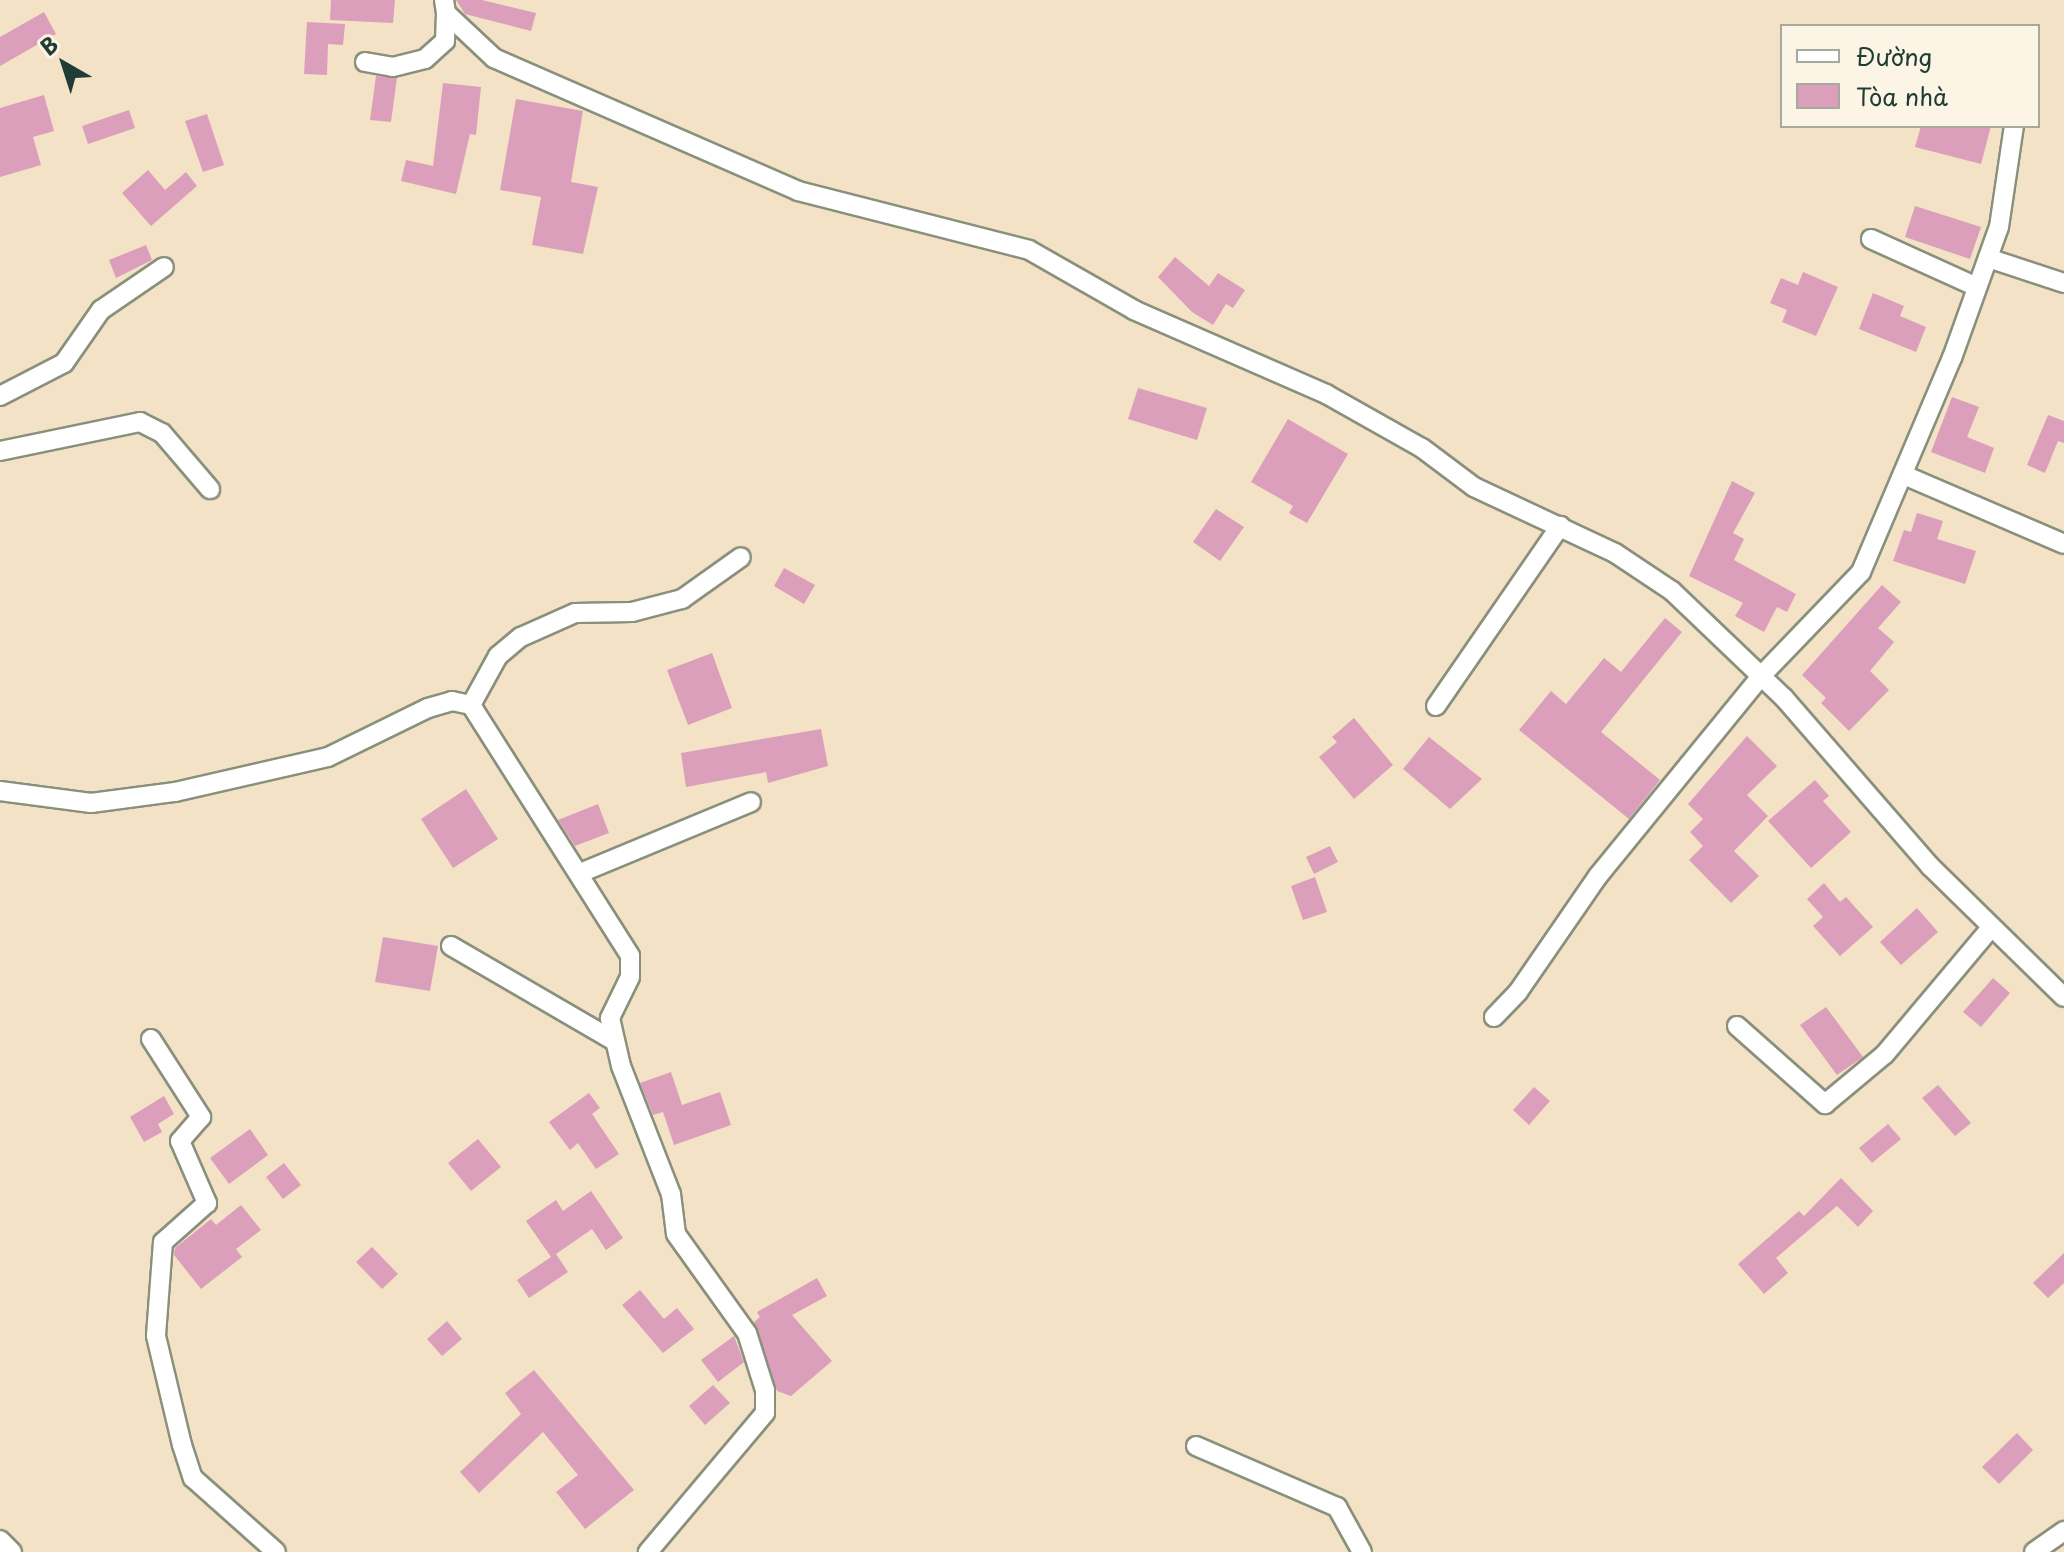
<!DOCTYPE html>
<html>
<head>
<meta charset="utf-8">
<style>
	body { margin:0 }
	#map { position:relative; width:2064px; height:1552px; overflow:hidden; background:#f3e2c5; font-family:"Playpen Sans",sans-serif }
	div>[style] { position:absolute }
	.building>* { inset:0; background:#dc9fbb }
	.roads { filter:drop-shadow(2px 0 #89907c) drop-shadow(-2px 0 #89907c) drop-shadow(0 2px #89907c) drop-shadow(0 -2px #89907c) }
	.street>* { height:18px; margin:-9px; padding:0 9px; transform-origin:9px; border-radius:9px; background:#fff }
	span { translate:-50% -50%; white-space:nowrap; text-align:center; line-height:1.15; -webkit-text-stroke:6px #fcf5e5; paint-order:stroke }
	.legend { position:absolute; left:1780px; top:24px; width:260px; height:104px; box-sizing:border-box; background:#fcf5e5; border:2px solid #a4ab9e; margin:0; padding:10px 14px; list-style:none; font-size:24px; color:#1f3d34 }
	.legend li { display:flex; align-items:center; gap:16px; height:40px }
	.legend b { width:40px; border:2px solid #a4ab9e }
	.north { position:absolute; left:24px; top:24px; width:80px; height:80px; -webkit-text-stroke:6px #fcf5e5; paint-order:stroke; rotate:321deg; font-size:22px; font-weight:700; line-height:32px; text-align:center; color:#1f3d34 }
	.north::after { content:''; display:block; margin:auto; width:28px; height:36px; background:#1f3d34; clip-path:polygon(50% 0,100% 100%,50% 72%,0 100%) }
</style>
</head>
<body>
<div id="map">
	<div class="building">
		<div style="clip-path:polygon(331px 0,395px 0,393px 23px,330px 20px)"></div>
		<div style="clip-path:polygon(456px 0,482px 0,536px 13px,531px 31px,465px 14px)"></div>
		<div style="clip-path:polygon(44px 12px,56px 34px,0 66px,0 37px)"></div>
		<div style="clip-path:polygon(307px 22px,345px 24px,343px 45px,328px 44px,327px 75px,304px 74px)"></div>
		<div style="clip-path:polygon(376px 76px,397px 78px,391px 122px,370px 120px)"></div>
		<div style="clip-path:polygon(443px 83px,481px 87px,476px 135px,470px 134px,456px 194px,401px 181px,406px 160px,433px 166px)"></div>
		<div style="clip-path:polygon(44px 95px,54px 131px,33px 137px,41px 165px,0 177px,0 108px)"></div>
		<div style="clip-path:polygon(516px 99px,583px 111px,571px 182px,598px 187px,583px 254px,532px 245px,541px 197px,500px 190px)"></div>
		<div style="clip-path:polygon(129px 110px,135px 128px,88px 144px,82px 126px)"></div>
		<div style="clip-path:polygon(207px 114px,224px 165px,203px 172px,185px 121px)"></div>
		<div style="clip-path:polygon(1921px 126px,1991px 126px,1981px 164px,1915px 147px)"></div>
		<div style="clip-path:polygon(148px 170px,165px 190px,186px 172px,197px 186px,151px 226px,122px 193px)"></div>
		<div style="clip-path:polygon(1915px 206px,1981px 227px,1970px 259px,1905px 237px)"></div>
		<div style="clip-path:polygon(146px 245px,152px 260px,116px 278px,109px 260px)"></div>
		<div style="clip-path:polygon(1175px 257px,1209px 286px,1218px 273px,1245px 290px,1233px 308px,1226px 304px,1213px 325px,1192px 312px,1158px 277px)"></div>
		<div style="clip-path:polygon(1803px 272px,1838px 287px,1816px 336px,1782px 322px,1787px 310px,1770px 303px,1781px 278px,1798px 285px)"></div>
		<div style="clip-path:polygon(1873px 293px,1904px 306px,1900px 316px,1926px 327px,1916px 352px,1859px 329px)"></div>
		<div style="clip-path:polygon(1138px 388px,1207px 408px,1197px 440px,1128px 419px)"></div>
		<div style="clip-path:polygon(1952px 397px,1979px 407px,1967px 437px,1994px 448px,1985px 473px,1931px 452px)"></div>
		<div style="clip-path:polygon(2048px 415px,2064px 421px,2064px 443px,2058px 441px,2045px 473px,2027px 465px)"></div>
		<div style="clip-path:polygon(1288px 419px,1348px 454px,1307px 523px,1289px 513px,1293px 506px,1251px 482px)"></div>
		<div style="clip-path:polygon(1732px 481px,1755px 493px,1733px 533px,1744px 539px,1734px 560px,1796px 594px,1787px 612px,1777px 607px,1764px 632px,1735px 616px,1743px 603px,1689px 576px)"></div>
		<div style="clip-path:polygon(1216px 509px,1244px 527px,1220px 561px,1193px 542px)"></div>
		<div style="clip-path:polygon(1917px 513px,1943px 521px,1937px 539px,1976px 551px,1965px 584px,1893px 561px,1904px 530px,1911px 532px)"></div>
		<div style="clip-path:polygon(784px 568px,815px 585px,804px 604px,774px 586px)"></div>
		<div style="clip-path:polygon(1882px 585px,1901px 602px,1878px 628px,1894px 642px,1870px 671px,1889px 690px,1849px 731px,1821px 703px,1826px 698px,1802px 675px)"></div>
		<div style="clip-path:polygon(1665px 618px,1682px 632px,1601px 732px,1660px 780px,1629px 819px,1519px 730px,1551px 691px,1566px 704px,1604px 658px,1621px 672px)"></div>
		<div style="clip-path:polygon(712px 653px,732px 708px,688px 725px,667px 670px)"></div>
		<div style="clip-path:polygon(1354px 718px,1393px 765px,1354px 799px,1319px 757px,1337px 742px,1332px 737px)"></div>
		<div style="clip-path:polygon(821px 729px,828px 766px,768px 783px,766px 772px,686px 787px,681px 753px)"></div>
		<div style="clip-path:polygon(1747px 736px,1777px 766px,1747px 795px,1768px 816px,1734px 851px,1759px 876px,1731px 903px,1689px 860px,1703px 846px,1690px 832px,1703px 819px,1688px 804px)"></div>
		<div style="clip-path:polygon(1429px 737px,1482px 779px,1450px 809px,1403px 769px)"></div>
		<div style="clip-path:polygon(1815px 780px,1829px 796px,1823px 801px,1851px 832px,1811px 868px,1768px 821px)"></div>
		<div style="clip-path:polygon(466px 789px,498px 839px,453px 868px,421px 819px)"></div>
		<div style="clip-path:polygon(598px 804px,609px 833px,575px 846px,558px 820px)"></div>
		<div style="clip-path:polygon(1330px 846px,1338px 862px,1314px 874px,1306px 857px)"></div>
		<div style="clip-path:polygon(1315px 877px,1327px 912px,1303px 920px,1291px 886px)"></div>
		<div style="clip-path:polygon(1824px 883px,1840px 902px,1846px 897px,1873px 927px,1840px 956px,1813px 926px,1823px 917px,1807px 899px)"></div>
		<div style="clip-path:polygon(1917px 908px,1938px 932px,1901px 965px,1880px 942px)"></div>
		<div style="clip-path:polygon(383px 937px,438px 946px,430px 991px,375px 982px)"></div>
		<div style="clip-path:polygon(1993px 978px,2010px 993px,1981px 1027px,1963px 1012px)"></div>
		<div style="clip-path:polygon(1826px 1007px,1863px 1057px,1837px 1075px,1800px 1025px)"></div>
		<div style="clip-path:polygon(671px 1072px,682px 1105px,720px 1092px,731px 1125px,674px 1145px,663px 1112px,653px 1115px,640px 1083px)"></div>
		<div style="clip-path:polygon(1938px 1085px,1971px 1123px,1955px 1136px,1922px 1098px)"></div>
		<div style="clip-path:polygon(1534px 1087px,1550px 1101px,1529px 1125px,1513px 1110px)"></div>
		<div style="clip-path:polygon(589px 1093px,600px 1108px,592px 1114px,619px 1154px,596px 1169px,578px 1143px,570px 1150px,549px 1122px)"></div>
		<div style="clip-path:polygon(164px 1096px,174px 1114px,158px 1124px,162px 1132px,144px 1142px,130px 1117px)"></div>
		<div style="clip-path:polygon(1888px 1124px,1901px 1139px,1872px 1163px,1859px 1148px)"></div>
		<div style="clip-path:polygon(250px 1129px,268px 1155px,229px 1184px,210px 1158px)"></div>
		<div style="clip-path:polygon(478px 1139px,501px 1167px,471px 1191px,448px 1163px)"></div>
		<div style="clip-path:polygon(284px 1163px,301px 1185px,283px 1199px,266px 1177px)"></div>
		<div style="clip-path:polygon(1841px 1178px,1873px 1211px,1858px 1227px,1837px 1206px,1776px 1258px,1788px 1273px,1764px 1294px,1738px 1264px,1799px 1211px,1804px 1216px)"></div>
		<div style="clip-path:polygon(591px 1191px,623px 1238px,606px 1250px,592px 1229px,556px 1254px,568px 1272px,529px 1298px,517px 1280px,551px 1257px,526px 1221px,556px 1200px,563px 1211px)"></div>
		<div style="clip-path:polygon(241px 1205px,261px 1230px,236px 1249px,242px 1257px,201px 1289px,174px 1255px,175px 1248px,211px 1219px,216px 1225px)"></div>
		<div style="clip-path:polygon(372px 1247px,398px 1274px,382px 1289px,356px 1262px)"></div>
		<div style="clip-path:polygon(2064px 1253px,2064px 1283px,2048px 1298px,2033px 1283px)"></div>
		<div style="clip-path:polygon(817px 1278px,827px 1296px,792px 1315px,832px 1361px,791px 1396px,777px 1391px,754px 1322px,760px 1317px,757px 1312px)"></div>
		<div style="clip-path:polygon(640px 1290px,664px 1319px,677px 1308px,694px 1329px,663px 1353px,622px 1305px)"></div>
		<div style="clip-path:polygon(447px 1321px,462px 1339px,442px 1356px,427px 1339px)"></div>
		<div style="clip-path:polygon(734px 1336px,744px 1362px,718px 1382px,701px 1360px)"></div>
		<div style="clip-path:polygon(534px 1370px,634px 1490px,585px 1529px,556px 1492px,578px 1475px,543px 1432px,479px 1493px,460px 1472px,521px 1414px,505px 1393px)"></div>
		<div style="clip-path:polygon(713px 1385px,730px 1403px,705px 1425px,689px 1406px)"></div>
		<div style="clip-path:polygon(2017px 1433px,2033px 1450px,1999px 1484px,1982px 1467px)"></div>
	</div>
	<div class="roads">
		<div class="street">
			<div style="left:444px;top:0;width:13px;rotate:81deg"></div>
			<div style="left:446px;top:13px;width:66px;rotate:43.2deg"></div>
			<div style="left:494px;top:58px;width:332px;rotate:23.6deg"></div>
			<div style="left:798px;top:191px;width:238px;rotate:14.3deg"></div>
			<div style="left:1029px;top:250px;width:121px;rotate:29.7deg"></div>
			<div style="left:1134px;top:310px;width:210px;rotate:23.6deg"></div>
			<div style="left:1326px;top:394px;width:110px;rotate:29.4deg"></div>
			<div style="left:1422px;top:448px;width:65px;rotate:36.9deg"></div>
			<div style="left:1474px;top:487px;width:156px;rotate:25.1deg"></div>
			<div style="left:1615px;top:553px;width:69px;rotate:33.7deg"></div>
			<div style="left:1672px;top:591px;width:155px;rotate:43.7deg"></div>
			<div style="left:1784px;top:698px;width:223px;rotate:49deg"></div>
			<div style="left:1930px;top:866px;width:187px;rotate:44.4deg"></div>
			<div style="left:365px;top:62px;width:28px;rotate:10deg"></div>
			<div style="left:393px;top:67px;width:33px;rotate:-14deg"></div>
			<div style="left:425px;top:59px;width:27px;rotate:-42deg"></div>
			<div style="left:445px;top:41px;width:28px;rotate:-88deg"></div>
			<div style="left:1871px;top:239px;width:116px;rotate:24.4deg"></div>
			<div style="left:1988px;top:258px;width:80px;rotate:18.2deg"></div>
			<div style="left:0;top:396px;width:72px;rotate:-27.3deg"></div>
			<div style="left:64px;top:363px;width:65px;rotate:-55.1deg"></div>
			<div style="left:101px;top:310px;width:76px;rotate:-34.3deg"></div>
			<div style="left:0;top:451px;width:143px;rotate:-11.7deg"></div>
			<div style="left:140px;top:422px;width:25px;rotate:27deg"></div>
			<div style="left:162px;top:433px;width:74px;rotate:49.4deg"></div>
			<div style="left:1904px;top:475px;width:174px;rotate:23.3deg"></div>
			<div style="left:471px;top:705px;width:56px;rotate:-61.1deg"></div>
			<div style="left:498px;top:656px;width:30px;rotate:-40deg"></div>
			<div style="left:521px;top:637px;width:59px;rotate:-24deg"></div>
			<div style="left:575px;top:613px;width:57px;rotate:-1deg"></div>
			<div style="left:632px;top:612px;width:52px;rotate:-14.6deg"></div>
			<div style="left:682px;top:599px;width:72px;rotate:-35.4deg"></div>
			<div style="left:1436px;top:706px;width:219px;rotate:-55.4deg"></div>
			<div style="left:0;top:791px;width:92px;rotate:7.5deg"></div>
			<div style="left:91px;top:803px;width:85px;rotate:-7.5deg"></div>
			<div style="left:175px;top:792px;width:157px;rotate:-12.9deg"></div>
			<div style="left:328px;top:757px;width:111px;rotate:-26.1deg"></div>
			<div style="left:428px;top:708px;width:25px;rotate:-16deg"></div>
			<div style="left:452px;top:701px;width:19px;rotate:12deg"></div>
			<div style="left:471px;top:705px;width:297px;rotate:57.6deg"></div>
			<div style="left:630px;top:956px;width:21px;rotate:90deg"></div>
			<div style="left:630px;top:977px;width:46px;rotate:116deg"></div>
			<div style="left:610px;top:1018px;width:49px;rotate:77.1deg"></div>
			<div style="left:621px;top:1066px;width:137px;rotate:68.7deg"></div>
			<div style="left:671px;top:1194px;width:40px;rotate:82.9deg"></div>
			<div style="left:676px;top:1234px;width:122px;rotate:54.4deg"></div>
			<div style="left:747px;top:1333px;width:60px;rotate:72.5deg"></div>
			<div style="left:765px;top:1390px;width:23px;rotate:90deg"></div>
			<div style="left:765px;top:1413px;width:182px;rotate:130.1deg"></div>
			<div style="left:580px;top:873px;width:185px;rotate:-22.5deg"></div>
			<div style="left:451px;top:946px;width:189px;rotate:30.2deg"></div>
			<div style="left:1494px;top:1017px;width:35px;rotate:-46deg"></div>
			<div style="left:1518px;top:992px;width:141px;rotate:-55.4deg"></div>
			<div style="left:1598px;top:876px;width:258px;rotate:-50.8deg"></div>
			<div style="left:1761px;top:676px;width:144px;rotate:-46.1deg"></div>
			<div style="left:1861px;top:572px;width:233px;rotate:-67deg"></div>
			<div style="left:1952px;top:358px;width:139px;rotate:-70.3deg"></div>
			<div style="left:1999px;top:227px;width:102px;rotate:-81.6deg"></div>
			<div style="left:1737px;top:1026px;width:118px;rotate:41.6deg"></div>
			<div style="left:1825px;top:1104px;width:78px;rotate:-39.8deg"></div>
			<div style="left:1885px;top:1054px;width:163px;rotate:-50deg"></div>
			<div style="left:151px;top:1039px;width:93px;rotate:57.3deg"></div>
			<div style="left:201px;top:1117px;width:32px;rotate:131deg"></div>
			<div style="left:180px;top:1141px;width:68px;rotate:66.5deg"></div>
			<div style="left:207px;top:1203px;width:59px;rotate:138.4deg"></div>
			<div style="left:163px;top:1242px;width:94px;rotate:94.3deg"></div>
			<div style="left:156px;top:1336px;width:112px;rotate:76.6deg"></div>
			<div style="left:182px;top:1445px;width:35px;rotate:72deg"></div>
			<div style="left:193px;top:1478px;width:111px;rotate:41.7deg"></div>
			<div style="left:1196px;top:1446px;width:154px;rotate:23.4deg"></div>
			<div style="left:1337px;top:1507px;width:51px;rotate:60.9deg"></div>
			<div style="left:0;top:1540px;width:17px;rotate:45deg"></div>
			<div style="left:2034px;top:1552px;width:37px;rotate:-35deg"></div>
		</div>
	</div>
	<ul class="legend">
	<li><b style="height:10px;background:#fff"></b>Đường</li>
	<li><b style="height:22px;background:#dc9fbb"></b>Tòa nhà</li>
	</ul>
	<div class="north">B</div>
</div>
</body>
</html>
